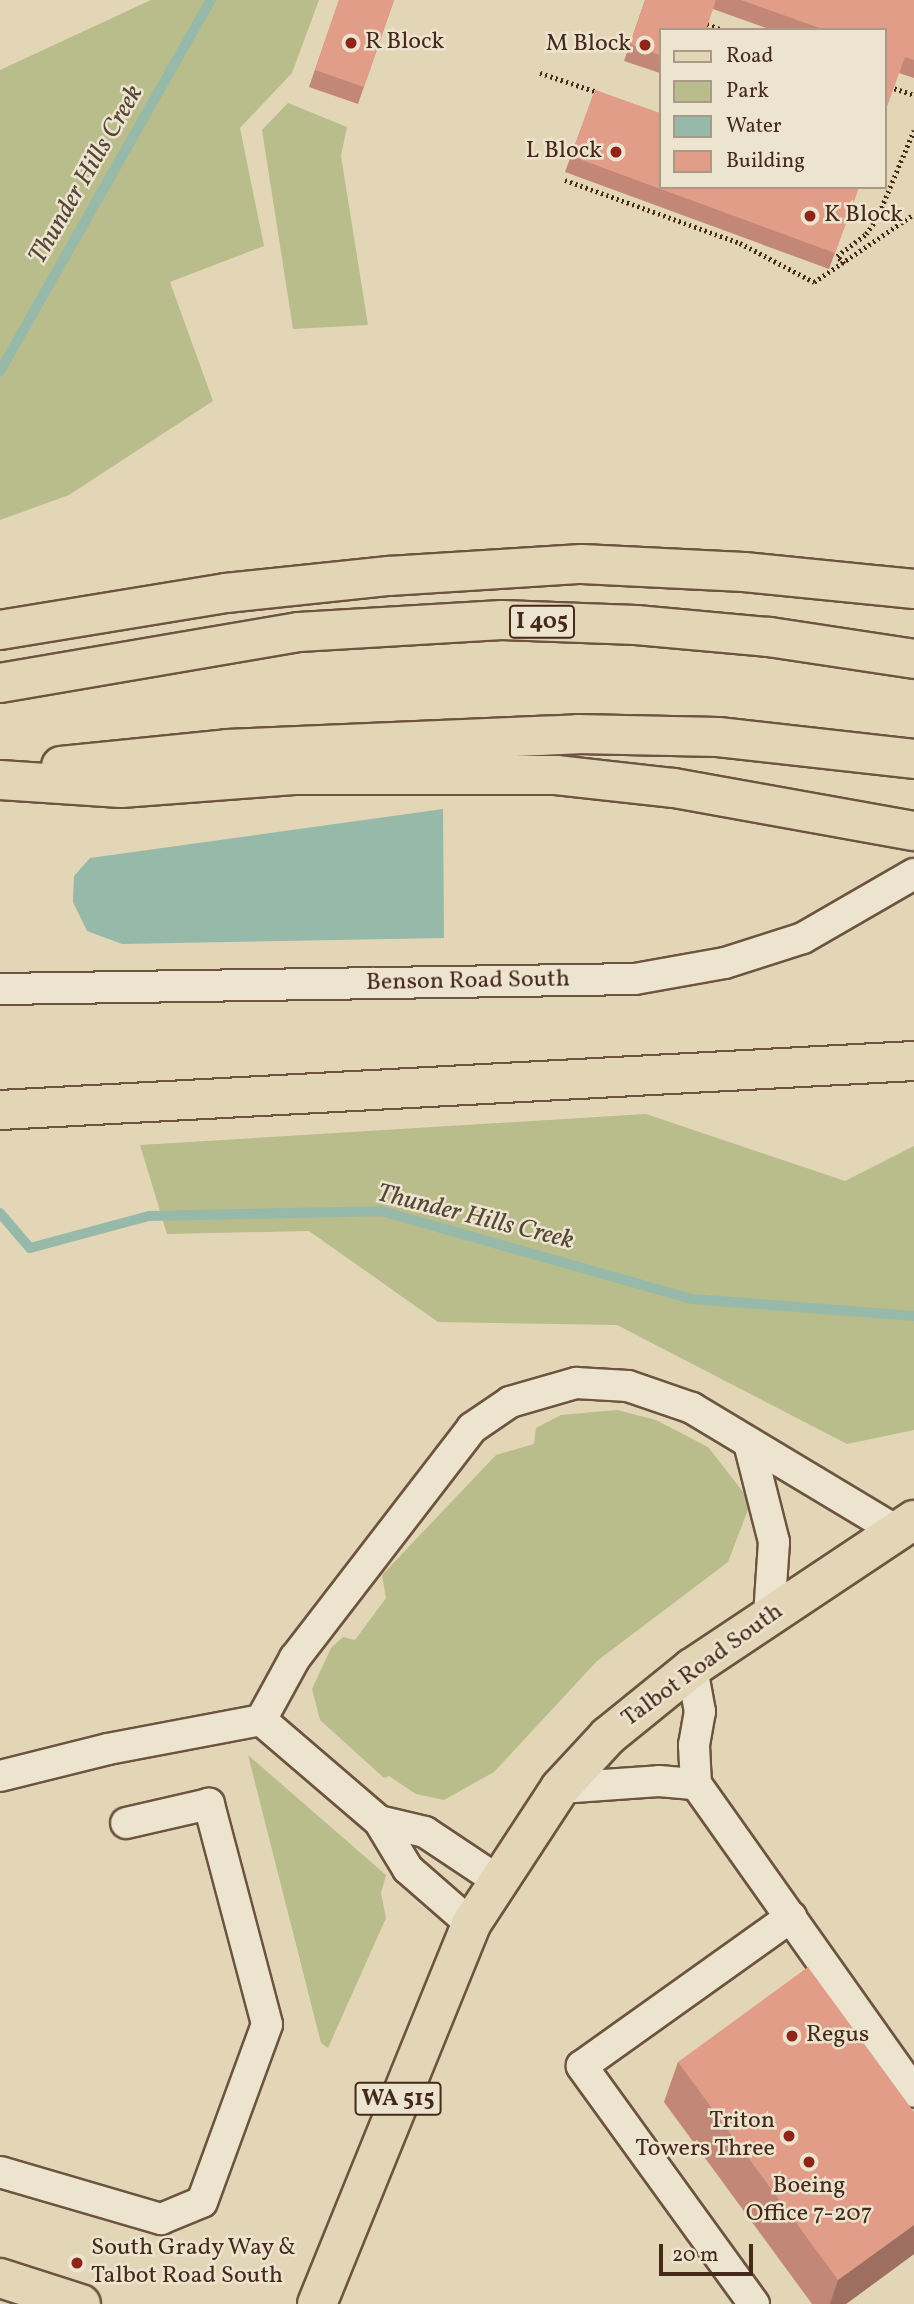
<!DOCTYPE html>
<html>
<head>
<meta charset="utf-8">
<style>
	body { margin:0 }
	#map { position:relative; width:914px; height:2304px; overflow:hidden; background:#e3d6b7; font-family:Vollkorn,serif }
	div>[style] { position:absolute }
	.green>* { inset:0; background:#b9bc8b }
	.water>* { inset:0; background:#96b9aa }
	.stream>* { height:10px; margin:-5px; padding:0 5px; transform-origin:5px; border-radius:5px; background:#96b9aa }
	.path>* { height:4.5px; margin-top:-2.25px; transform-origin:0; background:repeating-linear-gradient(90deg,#462918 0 2px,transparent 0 5.5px) }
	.roads { filter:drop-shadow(2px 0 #6d5440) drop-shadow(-2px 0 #6d5440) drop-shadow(0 2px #6d5440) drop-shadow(0 -2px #6d5440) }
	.minor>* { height:30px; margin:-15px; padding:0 15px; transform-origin:15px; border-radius:15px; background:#ede4d0 }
	.major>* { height:38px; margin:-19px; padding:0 19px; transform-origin:19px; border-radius:19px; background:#e3d6b7 }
	.highway>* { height:38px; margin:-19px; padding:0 19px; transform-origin:19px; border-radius:19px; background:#e3d6b7 }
	.wall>* { inset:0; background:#c28776 }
	.shaded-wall>* { inset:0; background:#9e6e60 }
	.building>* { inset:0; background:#e29d89 }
	.dots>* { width:19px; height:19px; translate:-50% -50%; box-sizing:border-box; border:4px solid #ede4d0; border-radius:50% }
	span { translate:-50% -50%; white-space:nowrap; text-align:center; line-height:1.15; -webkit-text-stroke:5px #ede4d0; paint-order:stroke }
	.shield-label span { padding:2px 5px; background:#ede4d0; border:2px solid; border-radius:5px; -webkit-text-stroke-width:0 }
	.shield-label { font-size:23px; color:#462918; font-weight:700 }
	.poi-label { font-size:24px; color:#462918 }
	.left { translate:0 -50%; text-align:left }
	.right { translate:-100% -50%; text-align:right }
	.street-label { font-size:24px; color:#462918 }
	.water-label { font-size:26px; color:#564635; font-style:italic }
	.legend { position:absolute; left:659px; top:28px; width:228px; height:161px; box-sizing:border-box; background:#ede4d0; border:2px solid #aa9986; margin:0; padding:9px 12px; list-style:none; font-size:21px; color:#462918 }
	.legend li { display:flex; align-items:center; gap:14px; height:35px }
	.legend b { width:35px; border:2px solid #aa9986 }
	.scale { position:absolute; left:659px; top:2244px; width:94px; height:32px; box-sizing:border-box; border:4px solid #462918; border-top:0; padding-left:9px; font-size:21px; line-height:24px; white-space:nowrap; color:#462918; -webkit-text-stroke:5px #ede4d0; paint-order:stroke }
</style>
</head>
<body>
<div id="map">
	<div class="green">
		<div style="clip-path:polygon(151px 0,319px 0,292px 73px,240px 128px,264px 246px,170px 282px,213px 401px,69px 495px,0 520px,0 70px)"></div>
		<div style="clip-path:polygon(288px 103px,347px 127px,341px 156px,368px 325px,293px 329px,262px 130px)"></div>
		<div style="clip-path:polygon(646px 1114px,845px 1181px,914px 1146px,914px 1430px,847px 1444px,617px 1325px,438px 1322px,309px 1231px,167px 1234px,140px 1145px)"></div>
		<div style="clip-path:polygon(617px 1410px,656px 1420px,708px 1447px,751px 1502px,728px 1562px,597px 1661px,494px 1772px,444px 1800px,416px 1794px,389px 1776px,384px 1778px,320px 1720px,312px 1689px,331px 1648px,343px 1637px,355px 1640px,386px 1598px,382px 1575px,496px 1455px,534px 1444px,536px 1428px,561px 1415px)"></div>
		<div style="clip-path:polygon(248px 1755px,386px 1875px,381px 1893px,386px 1918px,328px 2048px,321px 2043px)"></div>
	</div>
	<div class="water">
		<div style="clip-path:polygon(443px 809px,444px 938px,122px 944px,87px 931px,73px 902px,74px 876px,90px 858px)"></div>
	</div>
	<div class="stream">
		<div style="left:0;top:371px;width:427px;rotate:-60.4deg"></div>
		<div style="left:0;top:1213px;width:46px;rotate:49.4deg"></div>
		<div style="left:30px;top:1248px;width:123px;rotate:-15.1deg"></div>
		<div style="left:149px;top:1216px;width:232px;rotate:-1.2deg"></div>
		<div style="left:381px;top:1211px;width:324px;rotate:15.8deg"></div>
		<div style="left:693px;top:1299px;width:222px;rotate:4.4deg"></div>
	</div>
	<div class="path">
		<div style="left:707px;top:24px;width:17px;rotate:21deg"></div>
		<div style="left:540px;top:73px;width:60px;rotate:18.4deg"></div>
		<div style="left:884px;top:85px;width:32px;rotate:18deg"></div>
		<div style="left:565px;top:180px;width:186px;rotate:19.8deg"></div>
		<div style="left:740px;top:243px;width:84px;rotate:27.8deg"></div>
		<div style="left:814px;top:282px;width:121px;rotate:-34.2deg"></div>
		<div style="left:844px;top:264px;width:11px;rotate:-131deg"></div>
		<div style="left:837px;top:256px;width:36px;rotate:-37deg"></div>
		<div style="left:866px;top:234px;width:19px;rotate:-55deg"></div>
		<div style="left:877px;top:218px;width:95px;rotate:-67.2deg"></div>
	</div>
	<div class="roads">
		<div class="minor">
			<div style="left:0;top:989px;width:635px;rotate:-0.9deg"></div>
			<div style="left:635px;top:979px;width:91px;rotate:-10.1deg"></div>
			<div style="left:725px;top:963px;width:82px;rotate:-17.8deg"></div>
			<div style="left:803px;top:938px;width:128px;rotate:-30deg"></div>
			<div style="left:749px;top:1443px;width:102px;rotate:75.8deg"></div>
			<div style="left:774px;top:1542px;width:74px;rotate:93.9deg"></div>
			<div style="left:261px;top:1720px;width:155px;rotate:40.6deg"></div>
			<div style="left:379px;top:1821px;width:56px;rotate:58.9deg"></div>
			<div style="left:408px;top:1869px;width:84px;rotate:41.1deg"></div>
			<div style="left:0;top:1776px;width:111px;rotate:-14deg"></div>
			<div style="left:108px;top:1749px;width:156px;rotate:-10.7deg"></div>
			<div style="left:261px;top:1720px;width:71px;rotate:-61.3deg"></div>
			<div style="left:295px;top:1658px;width:290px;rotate:-52.4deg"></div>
			<div style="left:472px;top:1428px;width:46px;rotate:-34.4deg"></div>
			<div style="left:510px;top:1402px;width:69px;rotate:-16.1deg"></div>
			<div style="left:576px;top:1383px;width:52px;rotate:3.3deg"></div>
			<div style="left:628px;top:1386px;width:68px;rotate:19deg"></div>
			<div style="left:692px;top:1408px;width:239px;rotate:31deg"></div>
			<div style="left:696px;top:1784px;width:377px;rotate:54.7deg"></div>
			<div style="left:560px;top:1788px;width:99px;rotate:-4deg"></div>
			<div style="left:659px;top:1781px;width:37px;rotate:5deg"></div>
			<div style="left:696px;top:1784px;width:39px;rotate:-93deg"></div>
			<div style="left:694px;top:1745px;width:34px;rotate:-80deg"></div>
			<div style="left:700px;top:1712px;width:45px;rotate:-100.3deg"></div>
			<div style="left:379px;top:1821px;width:47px;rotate:13.4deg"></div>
			<div style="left:425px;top:1832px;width:87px;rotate:33.7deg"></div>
			<div style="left:0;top:2172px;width:168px;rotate:16.3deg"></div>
			<div style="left:161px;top:2219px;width:44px;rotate:-22.5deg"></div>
			<div style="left:202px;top:2202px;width:189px;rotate:-69.9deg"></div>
			<div style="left:267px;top:2024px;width:228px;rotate:-104.8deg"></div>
			<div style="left:209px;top:1804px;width:85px;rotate:167.1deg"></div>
			<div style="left:754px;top:2304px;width:294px;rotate:-125.9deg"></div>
			<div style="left:582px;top:2066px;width:257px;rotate:-35.5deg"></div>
		</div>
		<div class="major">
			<div style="left:0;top:2278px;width:85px;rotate:17.8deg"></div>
			<div style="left:317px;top:2304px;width:410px;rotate:-67.9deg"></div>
			<div style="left:471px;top:1924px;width:163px;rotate:-56.8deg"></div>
			<div style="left:560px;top:1788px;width:71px;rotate:-47.3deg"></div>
			<div style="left:608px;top:1736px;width:108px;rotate:-39deg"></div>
			<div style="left:692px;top:1668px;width:267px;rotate:-33.7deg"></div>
		</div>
		<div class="highway">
			<div style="left:0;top:630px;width:229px;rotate:-9.3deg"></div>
			<div style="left:226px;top:593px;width:164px;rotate:-6deg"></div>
			<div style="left:389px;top:576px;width:193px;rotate:-3.6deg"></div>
			<div style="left:582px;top:564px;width:162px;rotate:2.8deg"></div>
			<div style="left:744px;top:572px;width:171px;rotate:5.7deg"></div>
			<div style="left:0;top:683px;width:303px;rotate:-9.7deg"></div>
			<div style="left:299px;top:632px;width:203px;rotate:-3.4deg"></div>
			<div style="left:502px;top:620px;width:134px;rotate:2.1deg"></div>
			<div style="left:636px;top:625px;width:134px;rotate:5.2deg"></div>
			<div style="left:769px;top:637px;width:147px;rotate:8.6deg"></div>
			<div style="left:61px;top:766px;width:167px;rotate:-5.8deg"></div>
			<div style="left:227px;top:749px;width:351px;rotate:-2.4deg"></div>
			<div style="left:578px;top:734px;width:140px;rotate:1.2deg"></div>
			<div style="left:718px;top:737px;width:197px;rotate:6.4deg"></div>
			<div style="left:0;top:780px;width:121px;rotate:3.8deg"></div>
			<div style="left:121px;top:788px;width:173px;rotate:-4.3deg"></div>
			<div style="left:294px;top:775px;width:262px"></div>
			<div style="left:556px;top:775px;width:119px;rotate:6.3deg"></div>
			<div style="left:674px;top:788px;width:244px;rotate:10.2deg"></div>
			<div style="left:0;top:1110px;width:915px;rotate:-3.07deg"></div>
		</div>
	</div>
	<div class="wall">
		<div style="clip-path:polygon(339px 0,394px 0,358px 104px,309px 87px)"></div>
		<div style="clip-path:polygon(645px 0,914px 0,914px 78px,899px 73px,884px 30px,772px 30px,713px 9px,660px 30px,660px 73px,624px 61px)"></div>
		<div style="clip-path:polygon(595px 90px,859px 187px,829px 269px,565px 172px)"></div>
		<div style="clip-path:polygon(678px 2062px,914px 2112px,914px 2254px,846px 2304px,812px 2304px,664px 2102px)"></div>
	</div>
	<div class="shaded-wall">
		<div style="clip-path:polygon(914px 2225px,914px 2254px,846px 2304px,830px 2304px,838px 2280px)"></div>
	</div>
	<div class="building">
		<div style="clip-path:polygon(339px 0,394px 0,364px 87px,315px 70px)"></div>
		<div style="clip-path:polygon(645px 0,716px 0,706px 30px,660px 30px,660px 55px,630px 44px)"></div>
		<div style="clip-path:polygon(741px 0,914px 0,914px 60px,905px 57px,884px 115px,884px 30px,825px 30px)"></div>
		<div style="clip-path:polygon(595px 90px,660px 113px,660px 187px,859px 187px,835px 253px,571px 156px)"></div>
		<div style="clip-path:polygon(808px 1967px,914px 2112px,914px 2225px,838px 2280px,678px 2062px)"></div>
	</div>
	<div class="dots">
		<div style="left:351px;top:43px;background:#8f2418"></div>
		<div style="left:645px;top:45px;background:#8f2418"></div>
		<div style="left:616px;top:152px;background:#8f2418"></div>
		<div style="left:810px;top:216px;background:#8f2418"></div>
		<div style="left:792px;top:2036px;background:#8f2418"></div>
		<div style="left:789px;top:2136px;background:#8f2418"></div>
		<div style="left:809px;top:2162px;background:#8f2418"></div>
		<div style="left:77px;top:2263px;background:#8f2418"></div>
	</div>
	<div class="shield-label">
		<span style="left:542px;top:622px">I 405</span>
		<span style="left:398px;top:2099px">WA 515</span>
	</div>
	<div class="poi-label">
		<span class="left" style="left:365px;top:43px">R Block</span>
		<span class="right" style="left:631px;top:45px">M Block</span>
		<span class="right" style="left:602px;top:152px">L Block</span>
		<span class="left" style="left:824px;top:216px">K Block</span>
		<span class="left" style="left:806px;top:2036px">Regus</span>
		<span class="right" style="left:775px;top:2136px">Triton<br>Towers Three</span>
		<span style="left:809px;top:2201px">Boeing<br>Office 7-207</span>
		<span class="left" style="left:91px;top:2263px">South Grady Way &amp;<br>Talbot Road South</span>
	</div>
	<div class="street-label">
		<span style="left:468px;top:982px;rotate:-1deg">Benson Road South</span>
		<span style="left:703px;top:1666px;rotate:-36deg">Talbot Road South</span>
	</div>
	<div class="water-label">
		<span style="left:87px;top:175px;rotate:-60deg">Thunder Hills Creek</span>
		<span style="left:475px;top:1218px;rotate:14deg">Thunder Hills Creek</span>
	</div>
	<ul class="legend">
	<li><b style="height:9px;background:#e3d6b7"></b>Road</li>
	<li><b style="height:19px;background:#b9bc8b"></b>Park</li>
	<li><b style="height:19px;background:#96b9aa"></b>Water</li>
	<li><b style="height:19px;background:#e29d89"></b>Building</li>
	</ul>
	<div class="scale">20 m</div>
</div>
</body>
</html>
